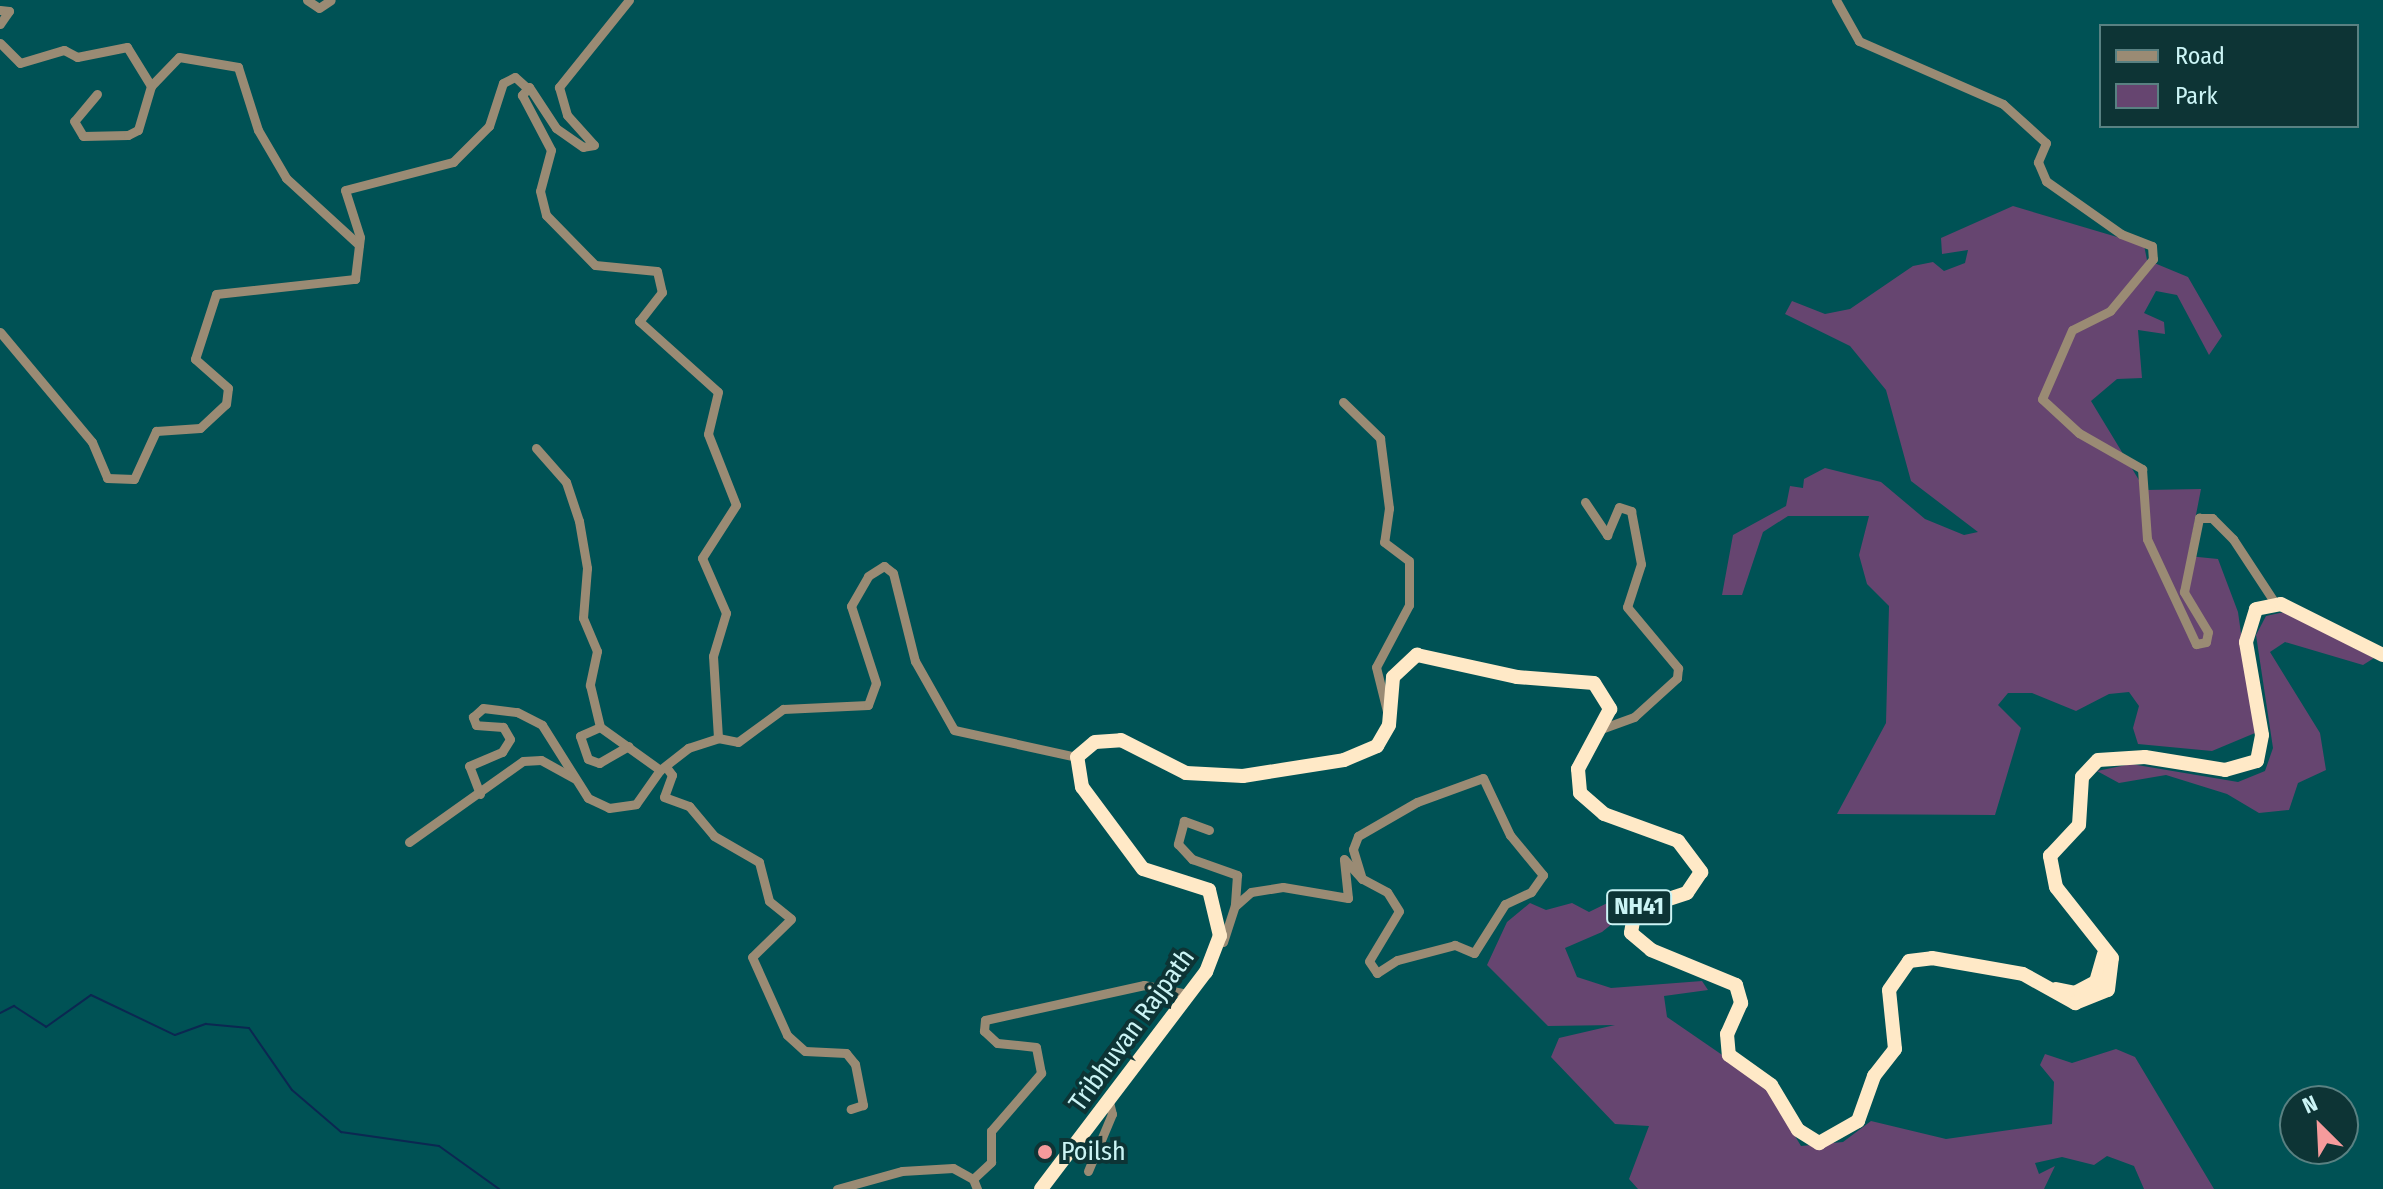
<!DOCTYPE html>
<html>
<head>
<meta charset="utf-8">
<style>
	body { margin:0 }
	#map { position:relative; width:2383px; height:1189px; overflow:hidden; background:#005255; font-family:"Fira Sans Condensed",sans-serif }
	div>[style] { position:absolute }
	.green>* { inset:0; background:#664570 }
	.stream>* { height:2px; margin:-1px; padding:0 1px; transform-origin:1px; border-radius:1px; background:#0b2751 }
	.minor>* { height:9px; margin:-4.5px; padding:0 4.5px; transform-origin:4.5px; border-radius:4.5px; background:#9a8b74 }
	.highway>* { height:14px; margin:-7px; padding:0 7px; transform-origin:7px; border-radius:7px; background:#ffe9c7 }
	.dots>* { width:22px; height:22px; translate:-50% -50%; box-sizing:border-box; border:4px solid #0d3435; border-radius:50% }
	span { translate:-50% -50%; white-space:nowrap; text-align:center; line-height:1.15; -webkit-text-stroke:8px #0d3435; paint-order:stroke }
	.shield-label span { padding:2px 6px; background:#0d3435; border:2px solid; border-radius:6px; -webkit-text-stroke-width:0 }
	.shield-label { font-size:24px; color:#cbf4f5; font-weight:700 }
	.street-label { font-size:26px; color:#cbf4f5 }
	.poi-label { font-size:26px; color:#cbf4f5 }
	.left { translate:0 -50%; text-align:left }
	.legend { position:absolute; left:2099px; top:24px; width:260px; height:104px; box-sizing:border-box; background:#0d3435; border:2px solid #598182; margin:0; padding:10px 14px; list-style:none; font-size:24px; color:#cbf4f5 }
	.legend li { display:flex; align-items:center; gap:16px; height:40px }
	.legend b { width:40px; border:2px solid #598182 }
	.north { position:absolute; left:2279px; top:1085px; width:80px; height:80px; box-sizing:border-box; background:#0d3435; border:2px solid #598182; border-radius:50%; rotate:336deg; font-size:22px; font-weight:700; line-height:32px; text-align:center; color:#cbf4f5 }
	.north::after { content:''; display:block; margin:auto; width:28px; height:36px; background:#f59b9c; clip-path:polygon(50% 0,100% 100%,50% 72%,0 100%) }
</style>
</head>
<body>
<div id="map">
	<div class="green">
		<div style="clip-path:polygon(2013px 206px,2144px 245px,2147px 260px,2188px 277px,2222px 336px,2209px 355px,2177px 295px,2156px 291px,2144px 313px,2164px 322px,2165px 334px,2138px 330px,2142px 378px,2117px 379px,2091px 401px,2145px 490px,2201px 489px,2188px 556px,2218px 559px,2238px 612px,2255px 733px,2212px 751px,2138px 744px,2133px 728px,2139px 706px,2129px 692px,2109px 694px,2076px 711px,2032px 693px,2008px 693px,1998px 705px,2021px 728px,1995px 815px,1837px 814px,1886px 723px,1889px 606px,1867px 584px,1859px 555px,1869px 516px,1788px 516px,1763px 532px,1742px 595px,1722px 595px,1733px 535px,1786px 506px,1790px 486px,1803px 488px,1804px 479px,1825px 468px,1881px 482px,1925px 519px,1964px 535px,1978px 532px,1911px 481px,1886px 390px,1850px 346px,1785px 314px,1792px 301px,1825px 314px,1850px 309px,1913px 266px,1933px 262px,1944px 271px,1965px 263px,1968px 250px,1942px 254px,1941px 238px)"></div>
		<div style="clip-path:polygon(2284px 612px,2374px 658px,2363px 665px,2285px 642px,2270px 652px,2320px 733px,2326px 770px,2298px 783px,2289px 810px,2259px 813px,2227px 794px,2166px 775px,2119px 783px,2097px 771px,2131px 764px,2238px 782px,2265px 771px,2273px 748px,2256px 635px,2266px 616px)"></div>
		<div style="clip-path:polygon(1630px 892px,1639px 902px,1602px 932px,1565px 948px,1577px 977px,1611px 988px,1702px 981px,1708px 990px,1664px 996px,1667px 1017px,1763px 1083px,1801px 1146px,1843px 1142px,1871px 1121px,1946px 1139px,2052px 1124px,2054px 1082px,2040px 1065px,2045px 1054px,2072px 1063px,2116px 1049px,2135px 1057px,2214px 1189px,2144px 1189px,2134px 1166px,2107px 1156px,2094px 1165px,2062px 1157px,2035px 1163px,2039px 1174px,2055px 1166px,2044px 1189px,1638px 1189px,1629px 1179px,1649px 1126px,1615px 1124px,1551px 1057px,1559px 1038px,1615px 1025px,1548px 1026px,1487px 965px,1507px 922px,1530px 903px,1546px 910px,1572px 903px,1589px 912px)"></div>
	</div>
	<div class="stream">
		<div style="left:0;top:1013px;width:16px;rotate:-27deg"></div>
		<div style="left:14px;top:1006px;width:38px;rotate:33deg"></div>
		<div style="left:46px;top:1027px;width:55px;rotate:-35.4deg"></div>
		<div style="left:91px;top:995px;width:93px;rotate:25.5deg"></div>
		<div style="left:175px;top:1035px;width:33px;rotate:-20deg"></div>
		<div style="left:206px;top:1024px;width:43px;rotate:5.3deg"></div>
		<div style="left:249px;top:1028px;width:75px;rotate:55.3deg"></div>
		<div style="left:292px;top:1090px;width:65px;rotate:40.6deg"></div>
		<div style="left:341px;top:1132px;width:99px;rotate:8.1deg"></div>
		<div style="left:439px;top:1146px;width:74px;rotate:35.6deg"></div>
	</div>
	<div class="minor">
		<div style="left:307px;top:0;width:14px;rotate:34deg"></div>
		<div style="left:319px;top:8px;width:14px;rotate:-34deg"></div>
		<div style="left:629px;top:0;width:112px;rotate:128.8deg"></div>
		<div style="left:559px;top:87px;width:29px;rotate:74deg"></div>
		<div style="left:567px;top:115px;width:40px;rotate:48deg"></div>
		<div style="left:594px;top:145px;width:11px;rotate:170deg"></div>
		<div style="left:583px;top:147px;width:33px;rotate:-145deg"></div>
		<div style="left:556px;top:128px;width:49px;rotate:-123.4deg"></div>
		<div style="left:529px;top:87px;width:11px;rotate:131deg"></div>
		<div style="left:522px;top:95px;width:62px;rotate:62.2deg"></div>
		<div style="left:551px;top:150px;width:42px;rotate:105deg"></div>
		<div style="left:540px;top:191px;width:25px;rotate:76deg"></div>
		<div style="left:546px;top:215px;width:70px;rotate:45.6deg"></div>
		<div style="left:595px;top:265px;width:62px;rotate:5.5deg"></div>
		<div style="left:657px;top:271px;width:22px;rotate:77deg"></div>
		<div style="left:662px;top:292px;width:37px;rotate:128deg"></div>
		<div style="left:639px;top:321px;width:106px;rotate:41.9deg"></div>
		<div style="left:718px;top:392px;width:43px;rotate:103.4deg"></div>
		<div style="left:708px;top:434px;width:76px;rotate:68.5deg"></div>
		<div style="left:736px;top:505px;width:63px;rotate:122.7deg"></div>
		<div style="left:702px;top:558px;width:60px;rotate:66.4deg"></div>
		<div style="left:726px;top:613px;width:45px;rotate:106.8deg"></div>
		<div style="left:713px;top:656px;width:82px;rotate:86.5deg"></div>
		<div style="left:718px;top:738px;width:20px;rotate:11deg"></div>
		<div style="left:738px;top:742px;width:56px;rotate:-36.3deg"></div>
		<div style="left:783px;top:709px;width:85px;rotate:-2.7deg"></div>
		<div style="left:868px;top:705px;width:23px;rotate:-70deg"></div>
		<div style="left:876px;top:683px;width:81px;rotate:-108deg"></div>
		<div style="left:851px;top:606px;width:34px;rotate:-60deg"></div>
		<div style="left:868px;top:576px;width:19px;rotate:-32deg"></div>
		<div style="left:884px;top:566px;width:11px;rotate:38deg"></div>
		<div style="left:893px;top:573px;width:91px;rotate:76deg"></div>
		<div style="left:915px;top:661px;width:79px;rotate:60.5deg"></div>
		<div style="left:954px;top:730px;width:126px;rotate:12.4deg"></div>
		<div style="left:1836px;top:0;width:47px;rotate:60.7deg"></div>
		<div style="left:1859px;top:41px;width:157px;rotate:23.6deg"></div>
		<div style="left:2003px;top:104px;width:58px;rotate:42.2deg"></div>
		<div style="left:2046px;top:143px;width:21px;rotate:113deg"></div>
		<div style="left:2038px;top:162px;width:21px;rotate:67deg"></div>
		<div style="left:2046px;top:181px;width:92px;rotate:35.2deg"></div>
		<div style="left:2121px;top:234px;width:33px;rotate:21deg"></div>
		<div style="left:2152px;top:246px;width:13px;rotate:86deg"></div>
		<div style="left:2153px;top:259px;width:67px;rotate:129.6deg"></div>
		<div style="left:2110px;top:311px;width:42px;rotate:153.4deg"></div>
		<div style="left:2072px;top:330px;width:75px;rotate:113.5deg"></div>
		<div style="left:2042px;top:399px;width:50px;rotate:42.6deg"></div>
		<div style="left:2079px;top:433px;width:73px;rotate:29.7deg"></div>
		<div style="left:2142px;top:469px;width:70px;rotate:85.9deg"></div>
		<div style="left:2147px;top:539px;width:116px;rotate:65deg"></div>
		<div style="left:2196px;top:644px;width:10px;rotate:-11deg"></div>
		<div style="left:2206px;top:642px;width:10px;rotate:-79deg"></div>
		<div style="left:2208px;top:632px;width:47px;rotate:-121deg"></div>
		<div style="left:2184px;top:592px;width:76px;rotate:-78.5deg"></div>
		<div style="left:2199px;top:518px;width:13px"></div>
		<div style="left:2212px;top:518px;width:30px;rotate:45deg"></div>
		<div style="left:2233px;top:539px;width:77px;rotate:56.7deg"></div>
		<div style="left:0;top:10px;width:9px;rotate:6deg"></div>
		<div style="left:9px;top:11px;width:16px;rotate:125deg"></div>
		<div style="left:0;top:43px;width:28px;rotate:45deg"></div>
		<div style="left:20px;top:63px;width:46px;rotate:-16.5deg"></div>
		<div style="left:64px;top:50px;width:15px;rotate:28deg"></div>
		<div style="left:77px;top:57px;width:51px;rotate:-11.3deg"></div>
		<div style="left:127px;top:47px;width:46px;rotate:58.4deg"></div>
		<div style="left:97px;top:94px;width:35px;rotate:130deg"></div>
		<div style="left:74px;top:121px;width:17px;rotate:59deg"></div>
		<div style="left:83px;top:136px;width:45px;rotate:-1.3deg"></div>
		<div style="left:128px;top:135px;width:11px;rotate:-27deg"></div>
		<div style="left:138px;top:130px;width:46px;rotate:-73.5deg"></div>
		<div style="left:151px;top:86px;width:40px;rotate:-46deg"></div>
		<div style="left:179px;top:57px;width:60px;rotate:9.6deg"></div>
		<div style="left:238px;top:67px;width:66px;rotate:72.4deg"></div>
		<div style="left:258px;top:130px;width:56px;rotate:59.7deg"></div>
		<div style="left:286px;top:178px;width:99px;rotate:42.5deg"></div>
		<div style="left:0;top:332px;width:143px;rotate:50.1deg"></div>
		<div style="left:92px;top:442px;width:39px;rotate:67deg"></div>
		<div style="left:107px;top:478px;width:27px;rotate:2deg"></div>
		<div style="left:134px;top:479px;width:53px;rotate:-65.4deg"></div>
		<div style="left:156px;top:431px;width:44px;rotate:-3.9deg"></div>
		<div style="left:200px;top:428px;width:35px;rotate:-43deg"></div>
		<div style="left:226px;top:404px;width:16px;rotate:-83deg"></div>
		<div style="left:228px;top:388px;width:44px;rotate:-138.7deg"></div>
		<div style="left:195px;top:359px;width:68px;rotate:-72.1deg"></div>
		<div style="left:216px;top:294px;width:140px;rotate:-6.2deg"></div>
		<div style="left:355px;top:279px;width:42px;rotate:-83.2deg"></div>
		<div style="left:360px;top:237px;width:49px;rotate:-107.7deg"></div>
		<div style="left:345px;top:190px;width:112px;rotate:-14.5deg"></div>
		<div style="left:453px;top:162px;width:51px;rotate:-45deg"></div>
		<div style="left:489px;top:126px;width:45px;rotate:-72deg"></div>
		<div style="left:503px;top:83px;width:13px;rotate:-27deg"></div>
		<div style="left:515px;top:77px;width:15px;rotate:42deg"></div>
		<div style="left:1343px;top:402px;width:52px;rotate:44.2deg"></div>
		<div style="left:1380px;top:438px;width:71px;rotate:82.7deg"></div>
		<div style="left:1389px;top:508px;width:34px;rotate:98deg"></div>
		<div style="left:1384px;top:542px;width:31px;rotate:37deg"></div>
		<div style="left:1409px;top:561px;width:44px;rotate:90deg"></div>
		<div style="left:1409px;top:605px;width:70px;rotate:118deg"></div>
		<div style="left:1376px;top:667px;width:49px;rotate:76deg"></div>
		<div style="left:536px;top:448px;width:45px;rotate:48.6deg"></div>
		<div style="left:566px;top:482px;width:41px;rotate:71.6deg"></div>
		<div style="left:579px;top:521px;width:48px;rotate:80.3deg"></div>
		<div style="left:587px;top:568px;width:50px;rotate:94.6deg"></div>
		<div style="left:583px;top:618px;width:36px;rotate:67deg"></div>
		<div style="left:597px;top:651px;width:35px;rotate:102deg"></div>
		<div style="left:590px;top:685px;width:43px;rotate:76.6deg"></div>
		<div style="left:600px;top:727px;width:74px;rotate:35.6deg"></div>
		<div style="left:1585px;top:502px;width:40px;rotate:56deg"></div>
		<div style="left:1607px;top:535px;width:30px;rotate:-67deg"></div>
		<div style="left:1619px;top:507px;width:13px;rotate:18deg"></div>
		<div style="left:1631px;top:511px;width:54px;rotate:79.3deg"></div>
		<div style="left:1641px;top:564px;width:45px;rotate:108deg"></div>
		<div style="left:1627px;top:607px;width:80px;rotate:50.1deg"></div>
		<div style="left:1678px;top:668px;width:10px;rotate:96deg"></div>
		<div style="left:1677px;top:678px;width:58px;rotate:137.8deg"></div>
		<div style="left:1634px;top:717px;width:33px;rotate:160deg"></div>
		<div style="left:600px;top:727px;width:22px;rotate:156deg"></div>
		<div style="left:580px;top:736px;width:24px;rotate:71deg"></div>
		<div style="left:588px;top:759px;width:12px;rotate:20deg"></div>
		<div style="left:599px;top:763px;width:34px;rotate:-30deg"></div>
		<div style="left:666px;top:767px;width:10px;rotate:53deg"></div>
		<div style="left:672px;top:775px;width:23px;rotate:110deg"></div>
		<div style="left:664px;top:797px;width:27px;rotate:20deg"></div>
		<div style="left:689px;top:806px;width:39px;rotate:50deg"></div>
		<div style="left:714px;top:836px;width:52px;rotate:30deg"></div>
		<div style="left:759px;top:862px;width:40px;rotate:75.6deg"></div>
		<div style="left:769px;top:901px;width:28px;rotate:39deg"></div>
		<div style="left:791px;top:919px;width:54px;rotate:135.7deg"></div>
		<div style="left:752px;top:957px;width:85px;rotate:65.8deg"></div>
		<div style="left:787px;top:1035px;width:24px;rotate:42deg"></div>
		<div style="left:805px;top:1051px;width:41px;rotate:2.8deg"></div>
		<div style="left:846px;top:1053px;width:14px;rotate:51deg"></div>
		<div style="left:855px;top:1064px;width:42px;rotate:79deg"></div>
		<div style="left:863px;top:1105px;width:13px;rotate:162deg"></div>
		<div style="left:480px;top:794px;width:30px;rotate:-111deg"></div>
		<div style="left:469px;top:766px;width:36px;rotate:-23deg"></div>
		<div style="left:502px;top:752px;width:15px;rotate:-58deg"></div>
		<div style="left:510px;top:739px;width:14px;rotate:-120deg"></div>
		<div style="left:503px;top:727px;width:27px;rotate:-176deg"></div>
		<div style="left:476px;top:725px;width:9px;rotate:-111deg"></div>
		<div style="left:473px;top:717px;width:13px;rotate:-42deg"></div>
		<div style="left:483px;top:708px;width:34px;rotate:7deg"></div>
		<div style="left:517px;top:712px;width:28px;rotate:27deg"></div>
		<div style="left:542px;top:725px;width:86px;rotate:57.8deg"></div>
		<div style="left:588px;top:798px;width:23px;rotate:25deg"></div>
		<div style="left:609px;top:808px;width:27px;rotate:-8deg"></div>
		<div style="left:636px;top:804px;width:42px;rotate:-54.8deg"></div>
		<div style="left:660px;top:770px;width:36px;rotate:-38deg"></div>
		<div style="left:688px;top:748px;width:32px;rotate:-18deg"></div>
		<div style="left:1209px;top:830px;width:27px;rotate:-160deg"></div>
		<div style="left:1184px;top:821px;width:24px;rotate:105deg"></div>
		<div style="left:1178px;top:844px;width:21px;rotate:47deg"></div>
		<div style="left:1192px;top:859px;width:48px;rotate:19.6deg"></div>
		<div style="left:1237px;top:875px;width:31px;rotate:94deg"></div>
		<div style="left:409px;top:842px;width:140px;rotate:-35.4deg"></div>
		<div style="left:523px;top:761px;width:18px;rotate:-3deg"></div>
		<div style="left:541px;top:760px;width:38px;rotate:29deg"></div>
		<div style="left:1362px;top:879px;width:31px;rotate:-107deg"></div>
		<div style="left:1353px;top:849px;width:14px;rotate:-69deg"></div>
		<div style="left:1358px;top:836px;width:68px;rotate:-30deg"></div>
		<div style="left:1417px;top:802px;width:70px;rotate:-20deg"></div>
		<div style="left:1483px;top:778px;width:63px;rotate:64.7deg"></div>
		<div style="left:1510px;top:835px;width:52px;rotate:50.5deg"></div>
		<div style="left:1543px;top:875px;width:21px;rotate:125deg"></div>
		<div style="left:1531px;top:892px;width:29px;rotate:155deg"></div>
		<div style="left:1505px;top:904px;width:58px;rotate:122.3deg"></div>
		<div style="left:1474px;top:953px;width:21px;rotate:-157deg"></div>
		<div style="left:1455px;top:945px;width:60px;rotate:165.5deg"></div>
		<div style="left:1397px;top:960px;width:24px;rotate:147deg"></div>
		<div style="left:1377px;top:973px;width:14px;rotate:-124deg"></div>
		<div style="left:1369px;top:961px;width:58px;rotate:-59deg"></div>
		<div style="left:1399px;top:911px;width:22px;rotate:-122deg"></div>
		<div style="left:1387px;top:892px;width:27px;rotate:-152deg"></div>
		<div style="left:1223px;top:942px;width:38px;rotate:-72deg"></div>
		<div style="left:1235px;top:906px;width:21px;rotate:-41deg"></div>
		<div style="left:1251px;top:892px;width:32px;rotate:-9deg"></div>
		<div style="left:1283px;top:887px;width:66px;rotate:9.6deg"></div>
		<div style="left:1348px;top:898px;width:39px;rotate:-96deg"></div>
		<div style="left:1344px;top:859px;width:27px;rotate:48deg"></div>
		<div style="left:1088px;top:1171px;width:62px;rotate:-67.2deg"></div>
		<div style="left:1112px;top:1114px;width:12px;rotate:-104deg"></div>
		<div style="left:837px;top:1189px;width:67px;rotate:-15.5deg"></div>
		<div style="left:902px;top:1171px;width:51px;rotate:-3.4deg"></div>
		<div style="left:953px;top:1168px;width:23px;rotate:29deg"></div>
		<div style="left:977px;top:1189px;width:11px;rotate:-112deg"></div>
		<div style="left:973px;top:1179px;width:25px;rotate:-43deg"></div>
		<div style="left:991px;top:1162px;width:31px;rotate:-90deg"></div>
		<div style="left:991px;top:1131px;width:77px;rotate:-49.2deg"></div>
		<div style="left:1041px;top:1073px;width:26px;rotate:-101deg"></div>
		<div style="left:1036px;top:1047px;width:39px;rotate:-174deg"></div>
		<div style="left:997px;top:1043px;width:18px;rotate:-137deg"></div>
		<div style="left:984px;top:1031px;width:11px;rotate:-85deg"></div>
		<div style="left:985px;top:1020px;width:163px;rotate:-12.4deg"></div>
		<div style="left:1144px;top:985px;width:45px;rotate:11.6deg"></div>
	</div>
	<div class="highway">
		<div style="left:2056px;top:989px;width:19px;rotate:12deg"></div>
		<div style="left:2075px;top:993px;width:24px;rotate:-28deg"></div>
		<div style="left:2096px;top:982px;width:29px;rotate:-74deg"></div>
		<div style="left:1041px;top:1189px;width:273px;rotate:-52.8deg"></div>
		<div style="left:1206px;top:972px;width:39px;rotate:-69deg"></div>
		<div style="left:1220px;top:936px;width:47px;rotate:-103.4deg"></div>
		<div style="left:1209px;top:890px;width:69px;rotate:-162.3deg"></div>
		<div style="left:1143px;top:869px;width:102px;rotate:-126.6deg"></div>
		<div style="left:1082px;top:787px;width:30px;rotate:-99deg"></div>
		<div style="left:1077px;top:757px;width:23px;rotate:-40deg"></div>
		<div style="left:1095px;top:742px;width:26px;rotate:-4deg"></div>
		<div style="left:1121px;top:740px;width:73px;rotate:26.9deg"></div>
		<div style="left:1186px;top:773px;width:57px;rotate:3deg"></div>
		<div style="left:1243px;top:776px;width:102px;rotate:-9deg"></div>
		<div style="left:1344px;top:760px;width:36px;rotate:-23deg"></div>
		<div style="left:1377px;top:746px;width:24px;rotate:-60deg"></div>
		<div style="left:1389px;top:725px;width:48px;rotate:-85.2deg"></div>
		<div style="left:1393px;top:677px;width:33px;rotate:-43deg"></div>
		<div style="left:1417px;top:655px;width:102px;rotate:12.4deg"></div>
		<div style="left:1517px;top:677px;width:77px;rotate:4.5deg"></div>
		<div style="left:1594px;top:683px;width:31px;rotate:58deg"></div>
		<div style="left:1610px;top:709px;width:68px;rotate:118.1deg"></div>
		<div style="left:1578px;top:769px;width:24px;rotate:85deg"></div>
		<div style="left:1580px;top:793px;width:32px;rotate:41deg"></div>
		<div style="left:1604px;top:814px;width:79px;rotate:20deg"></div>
		<div style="left:1678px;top:841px;width:39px;rotate:53deg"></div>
		<div style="left:1701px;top:872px;width:25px;rotate:124deg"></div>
		<div style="left:1687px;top:893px;width:55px;rotate:161.9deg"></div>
		<div style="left:1635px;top:910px;width:23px;rotate:100deg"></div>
		<div style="left:1631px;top:933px;width:26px;rotate:40deg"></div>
		<div style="left:1651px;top:950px;width:92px;rotate:22.4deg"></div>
		<div style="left:1736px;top:985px;width:19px;rotate:74deg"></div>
		<div style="left:1741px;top:1003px;width:34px;rotate:114deg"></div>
		<div style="left:1727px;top:1034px;width:21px;rotate:85deg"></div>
		<div style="left:1729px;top:1055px;width:52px;rotate:35.5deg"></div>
		<div style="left:1771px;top:1085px;width:52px;rotate:59deg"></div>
		<div style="left:1798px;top:1130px;width:25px;rotate:32deg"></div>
		<div style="left:1819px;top:1143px;width:45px;rotate:-29.4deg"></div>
		<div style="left:1858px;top:1121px;width:48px;rotate:-70.4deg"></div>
		<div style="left:1874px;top:1076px;width:34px;rotate:-52deg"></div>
		<div style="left:1895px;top:1049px;width:59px;rotate:-95.8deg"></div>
		<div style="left:1889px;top:990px;width:35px;rotate:-55deg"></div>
		<div style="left:1909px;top:961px;width:23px;rotate:-7deg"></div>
		<div style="left:1932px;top:958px;width:92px;rotate:10deg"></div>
		<div style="left:2023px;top:974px;width:60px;rotate:29.1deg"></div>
		<div style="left:2075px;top:1003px;width:35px;rotate:-22deg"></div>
		<div style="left:2108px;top:990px;width:32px;rotate:-83deg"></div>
		<div style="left:2112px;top:958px;width:90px;rotate:-128.3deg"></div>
		<div style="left:2056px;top:887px;width:32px;rotate:-101deg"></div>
		<div style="left:2050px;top:856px;width:42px;rotate:-46.9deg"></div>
		<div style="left:2079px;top:825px;width:48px;rotate:-86.4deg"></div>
		<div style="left:2082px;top:777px;width:23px;rotate:-47deg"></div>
		<div style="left:2098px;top:760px;width:47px;rotate:-3.7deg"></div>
		<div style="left:2145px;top:757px;width:81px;rotate:9.2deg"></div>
		<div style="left:2225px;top:770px;width:33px;rotate:-16deg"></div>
		<div style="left:2257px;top:761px;width:26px;rotate:-79deg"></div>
		<div style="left:2262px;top:735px;width:94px;rotate:-99.8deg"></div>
		<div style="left:2246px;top:642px;width:34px;rotate:-73deg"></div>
		<div style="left:2256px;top:609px;width:25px;rotate:-11deg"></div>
		<div style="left:2281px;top:604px;width:114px;rotate:26.6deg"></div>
	</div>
	<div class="dots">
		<div style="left:1045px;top:1152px;background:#f59b9c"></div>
	</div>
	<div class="shield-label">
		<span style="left:1639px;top:907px">NH41</span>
	</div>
	<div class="street-label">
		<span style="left:1132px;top:1030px;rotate:-54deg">Tribhuvan Rajpath</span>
	</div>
	<div class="poi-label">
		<span class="left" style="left:1061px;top:1152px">Poilsh</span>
	</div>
	<ul class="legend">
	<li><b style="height:10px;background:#9a8b74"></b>Road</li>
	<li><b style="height:22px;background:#664570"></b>Park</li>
	</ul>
	<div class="north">N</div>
</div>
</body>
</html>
